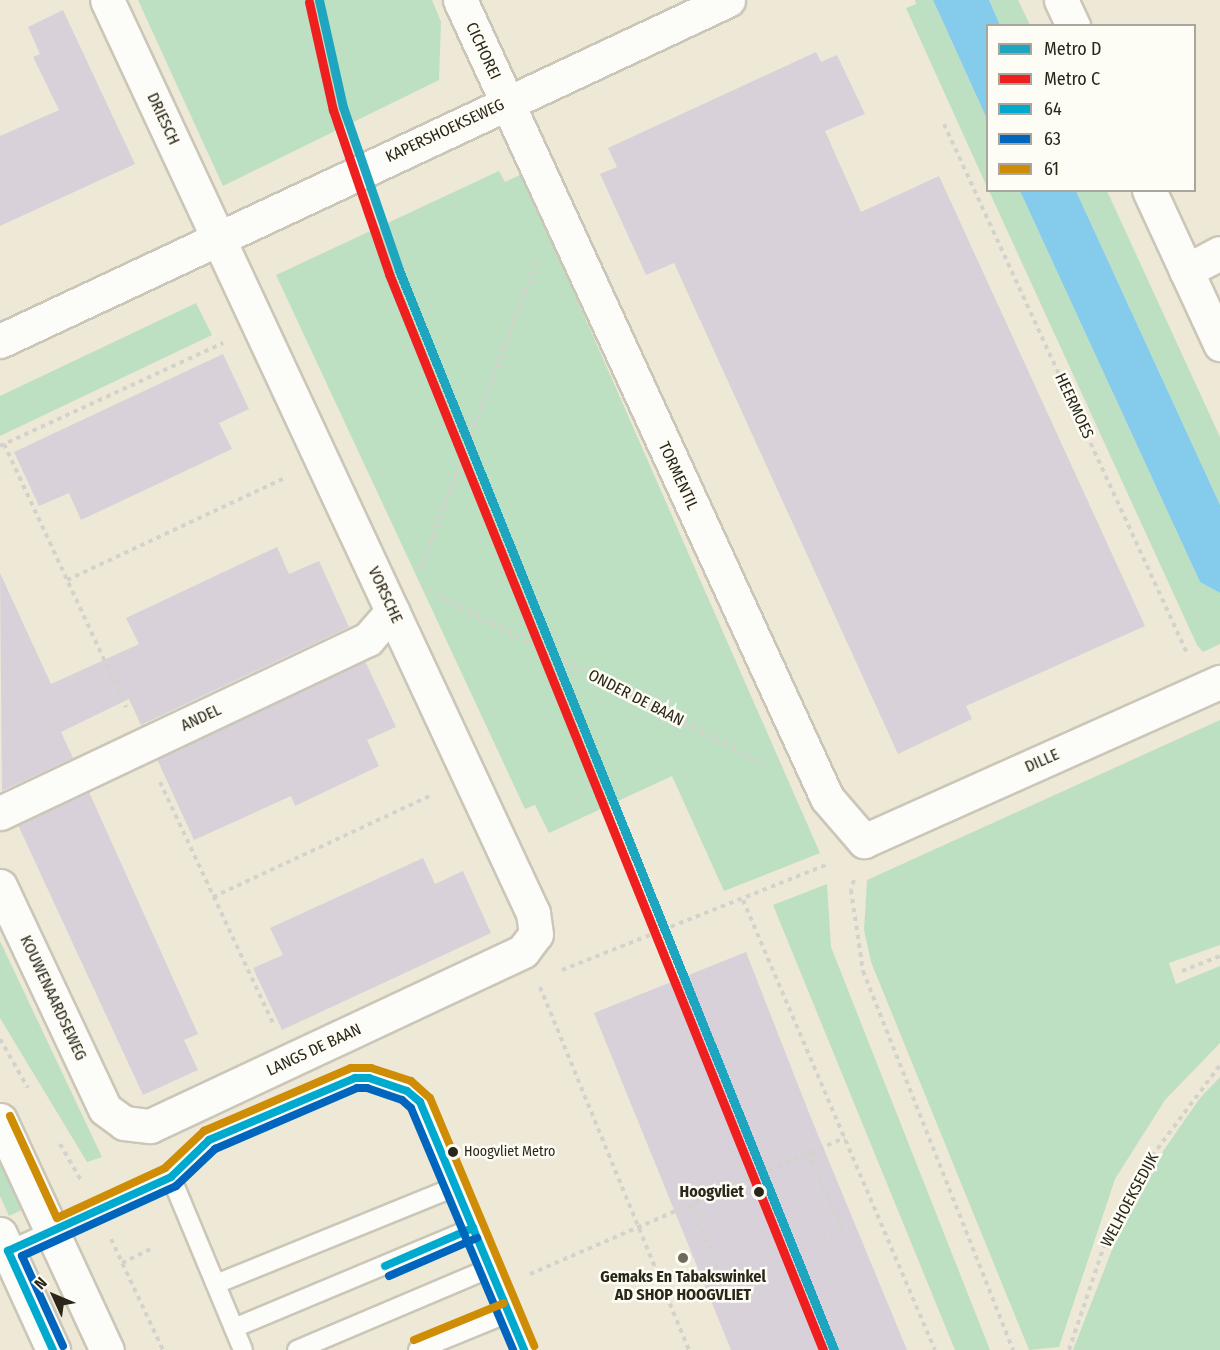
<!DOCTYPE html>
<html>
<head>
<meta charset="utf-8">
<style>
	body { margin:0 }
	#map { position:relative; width:1220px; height:1350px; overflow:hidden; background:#eee8d6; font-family:"Fira Sans Condensed",sans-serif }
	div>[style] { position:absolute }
	.green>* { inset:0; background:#bee0c2 }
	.water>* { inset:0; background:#84cbec }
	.building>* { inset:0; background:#d9d1da }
	.path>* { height:4px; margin-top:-2px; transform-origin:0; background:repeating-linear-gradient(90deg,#d4d2cd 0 4.5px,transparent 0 9px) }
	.roads { filter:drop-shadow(2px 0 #cbc6b8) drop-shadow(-2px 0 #cbc6b8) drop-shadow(0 2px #cbc6b8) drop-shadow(0 -2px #cbc6b8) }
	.lane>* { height:18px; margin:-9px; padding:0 9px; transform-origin:9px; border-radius:9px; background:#fcfcf9 }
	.street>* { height:33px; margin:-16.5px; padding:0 16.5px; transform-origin:16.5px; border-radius:16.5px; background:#fcfcf9 }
	.bus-1>* { height:8px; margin:-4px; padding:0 4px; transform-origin:4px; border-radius:4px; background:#00a9ce }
	.bus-2>* { height:8px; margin:-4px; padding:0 4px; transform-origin:4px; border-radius:4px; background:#0065bd }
	.bus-3>* { height:8px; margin:-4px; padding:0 4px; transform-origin:4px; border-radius:4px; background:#ce8d05 }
	.metro-1>* { height:9px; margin:-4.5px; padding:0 4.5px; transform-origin:4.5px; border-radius:4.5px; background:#1ea5bf }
	.metro-2>* { height:9px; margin:-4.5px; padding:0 4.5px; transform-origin:4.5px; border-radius:4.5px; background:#ef1f1f }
	.dots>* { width:16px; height:16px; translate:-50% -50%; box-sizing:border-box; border:3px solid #fdfcf5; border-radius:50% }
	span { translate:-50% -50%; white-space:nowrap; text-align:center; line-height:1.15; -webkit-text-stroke:5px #fdfcf5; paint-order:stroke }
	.bus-label { font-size:14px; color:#2a2719 }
	.left { translate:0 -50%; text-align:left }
	.street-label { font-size:16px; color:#2a2719 }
	.stop-label { font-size:16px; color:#2a2719; font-weight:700 }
	.right { translate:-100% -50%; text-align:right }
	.poi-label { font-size:16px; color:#2a2719; font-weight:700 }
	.legend { position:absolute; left:986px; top:24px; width:210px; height:168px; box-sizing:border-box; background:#fdfcf5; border:2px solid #a9a79d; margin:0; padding:8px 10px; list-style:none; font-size:18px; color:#2a2719 }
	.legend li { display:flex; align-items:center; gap:12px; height:30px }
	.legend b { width:30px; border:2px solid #a9a79d }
	.north { position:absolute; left:24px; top:1266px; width:60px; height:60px; -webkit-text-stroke:4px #fdfcf5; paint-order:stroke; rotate:314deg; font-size:16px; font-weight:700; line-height:24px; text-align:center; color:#2a2719 }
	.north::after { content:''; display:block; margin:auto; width:21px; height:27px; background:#2a2719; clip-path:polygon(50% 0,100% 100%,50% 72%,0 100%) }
</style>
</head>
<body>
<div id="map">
	<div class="green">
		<div style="clip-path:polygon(138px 0,432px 0,441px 22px,439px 80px,223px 186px)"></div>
		<div style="clip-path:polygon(915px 0,933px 0,987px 119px,987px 187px,906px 8px,916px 4px)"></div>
		<div style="clip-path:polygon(989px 0,1018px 0,1030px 25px,1000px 25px)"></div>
		<div style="clip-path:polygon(499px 171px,505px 182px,522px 174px,820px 853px,724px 891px,672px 776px,549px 833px,535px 805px,525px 809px,276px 275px)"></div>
		<div style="clip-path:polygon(989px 191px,1020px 191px,1200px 582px,1220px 593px,1220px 644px,1203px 652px,1197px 645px)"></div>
		<div style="clip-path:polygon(1076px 191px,1107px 191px,1220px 437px,1220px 505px)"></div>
		<div style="clip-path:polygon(196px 303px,212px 335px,0 436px,0 396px)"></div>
		<div style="clip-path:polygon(1220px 720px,1220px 945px,1169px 963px,1176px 984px,1220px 966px,1220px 1043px,1165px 1100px,1115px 1179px,1059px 1347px,1029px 1350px,871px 962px,864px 930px,867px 880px)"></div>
		<div style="clip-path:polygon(827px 884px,831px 947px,990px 1350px,955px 1350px,773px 905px)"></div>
		<div style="clip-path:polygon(0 942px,0 941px,102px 1157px,87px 1162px,0 1018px)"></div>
		<div style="clip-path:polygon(1220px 1077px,1220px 1350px,1073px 1350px,1126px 1214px,1159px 1157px,1200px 1098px)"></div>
		<div style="clip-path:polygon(0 1151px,26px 1208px,9px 1216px,0 1196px)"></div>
	</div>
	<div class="water">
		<div style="clip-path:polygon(933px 0,989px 0,1000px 25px,988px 26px,987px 119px)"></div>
		<div style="clip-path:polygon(1020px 191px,1076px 191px,1220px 505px,1220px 593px,1200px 582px)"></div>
	</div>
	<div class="building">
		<div style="clip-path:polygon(63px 10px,135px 164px,0 226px,0 136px,59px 110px,33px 57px,40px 54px,28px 27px)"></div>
		<div style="clip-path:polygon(816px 52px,821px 62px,837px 55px,865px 114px,825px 131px,861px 212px,939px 176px,1145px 626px,966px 706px,972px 719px,898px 754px,674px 263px,646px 275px,600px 174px,617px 167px,608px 148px)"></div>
		<div style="clip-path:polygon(223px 354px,249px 409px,219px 423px,232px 449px,81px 520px,69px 493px,39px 506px,14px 452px)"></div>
		<div style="clip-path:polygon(277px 547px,289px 574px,319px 561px,349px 627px,141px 725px,129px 699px,61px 732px,73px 758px,2px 791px,0 573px,51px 684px,139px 644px,126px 618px)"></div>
		<div style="clip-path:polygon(365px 661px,396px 727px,367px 740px,379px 766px,295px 806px,291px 796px,194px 840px,157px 759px)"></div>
		<div style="clip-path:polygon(89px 792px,198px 1034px,184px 1040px,198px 1070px,143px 1095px,18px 825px)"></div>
		<div style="clip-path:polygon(423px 858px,435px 884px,463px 871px,491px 933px,282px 1030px,253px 968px,283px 955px,270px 928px)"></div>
		<div style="clip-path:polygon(746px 952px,809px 1113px,907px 1350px,731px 1350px,594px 1013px)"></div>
	</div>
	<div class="path">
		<div style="left:944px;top:124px;width:582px;rotate:65.33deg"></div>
		<div style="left:4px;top:444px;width:290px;rotate:65.1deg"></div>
		<div style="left:0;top:446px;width:246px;rotate:-24.8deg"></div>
		<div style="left:420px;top:570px;width:328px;rotate:-69.3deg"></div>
		<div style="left:67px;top:580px;width:241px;rotate:-25.1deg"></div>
		<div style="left:428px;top:590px;width:380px;rotate:27.4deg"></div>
		<div style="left:160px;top:782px;width:266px;rotate:64.9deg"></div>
		<div style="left:854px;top:880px;width:10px;rotate:107deg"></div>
		<div style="left:851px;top:890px;width:82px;rotate:81.6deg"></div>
		<div style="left:863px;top:971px;width:408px;rotate:68.4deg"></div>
		<div style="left:213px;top:897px;width:242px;rotate:-25deg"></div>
		<div style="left:743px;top:900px;width:489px;rotate:66.9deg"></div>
		<div style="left:562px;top:970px;width:286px;rotate:-21.7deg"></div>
		<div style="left:1182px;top:971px;width:41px;rotate:-21.5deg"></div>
		<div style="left:540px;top:987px;width:392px;rotate:67.7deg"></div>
		<div style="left:0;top:1039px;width:56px;rotate:60.3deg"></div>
		<div style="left:60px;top:1144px;width:44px;rotate:59.9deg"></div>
		<div style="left:808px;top:1152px;width:83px;rotate:65.9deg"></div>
		<div style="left:842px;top:1228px;width:20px;rotate:156deg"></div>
		<div style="left:691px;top:1205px;width:82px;rotate:67.2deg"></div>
		<div style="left:723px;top:1281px;width:11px;rotate:-27deg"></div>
		<div style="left:111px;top:1239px;width:123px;rotate:64.9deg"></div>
		<div style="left:122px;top:1263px;width:34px;rotate:-26deg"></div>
		<div style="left:530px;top:1274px;width:343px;rotate:-23.4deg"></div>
		<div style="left:1069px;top:1350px;width:110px;rotate:-71.4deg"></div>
		<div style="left:1104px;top:1246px;width:102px;rotate:-61.9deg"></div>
		<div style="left:1152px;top:1156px;width:114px;rotate:-53.2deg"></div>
	</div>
	<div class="roads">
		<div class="lane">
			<div style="left:171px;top:1177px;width:187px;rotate:67.4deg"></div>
			<div style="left:8px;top:1251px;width:179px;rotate:-24.4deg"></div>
			<div style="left:171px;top:1177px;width:53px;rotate:-44.2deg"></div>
			<div style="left:209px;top:1140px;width:159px;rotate:-23deg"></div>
			<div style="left:355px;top:1078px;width:14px"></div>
			<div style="left:369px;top:1078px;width:40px;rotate:18.9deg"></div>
			<div style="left:407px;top:1091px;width:17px;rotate:40deg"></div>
			<div style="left:420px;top:1102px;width:269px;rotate:67.2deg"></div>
			<div style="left:216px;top:1284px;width:258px;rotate:-22.1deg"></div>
			<div style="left:234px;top:1328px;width:259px;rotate:-22.7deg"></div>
			<div style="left:297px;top:1350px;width:210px;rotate:-23deg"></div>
			<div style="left:418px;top:1350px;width:97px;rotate:-22.3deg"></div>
		</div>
		<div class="street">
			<div style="left:460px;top:0;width:878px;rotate:65.3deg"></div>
			<div style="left:827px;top:798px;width:57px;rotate:49.3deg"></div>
			<div style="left:864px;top:841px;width:390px;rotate:-24.1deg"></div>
			<div style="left:1061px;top:0;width:29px;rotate:65deg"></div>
			<div style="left:1149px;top:190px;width:170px;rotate:65.2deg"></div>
			<div style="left:1186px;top:271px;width:38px;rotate:-28deg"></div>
			<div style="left:0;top:341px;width:804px;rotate:-25.1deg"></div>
			<div style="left:0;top:813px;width:407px;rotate:-25.3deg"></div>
			<div style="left:368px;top:639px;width:37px;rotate:-49deg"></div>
			<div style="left:0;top:886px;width:246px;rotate:64.8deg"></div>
			<div style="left:105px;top:1109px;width:24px;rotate:36deg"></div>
			<div style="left:124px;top:1123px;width:26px;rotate:7deg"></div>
			<div style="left:150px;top:1126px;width:412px;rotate:-25.1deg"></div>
			<div style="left:523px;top:951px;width:21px;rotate:-53deg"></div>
			<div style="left:536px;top:934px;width:21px;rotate:-98deg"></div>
			<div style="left:533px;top:913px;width:1007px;rotate:-115.01deg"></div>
			<div style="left:0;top:1120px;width:254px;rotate:65.1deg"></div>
			<div style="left:0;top:1234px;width:128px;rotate:65.4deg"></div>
		</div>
	</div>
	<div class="bus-1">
		<div style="left:385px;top:1266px;width:96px;rotate:-23.4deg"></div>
		<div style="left:53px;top:1350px;width:109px;rotate:-114.4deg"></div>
		<div style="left:8px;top:1251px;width:179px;rotate:-24.4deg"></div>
		<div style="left:171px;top:1177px;width:53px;rotate:-44.2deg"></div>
		<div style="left:209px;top:1140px;width:159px;rotate:-23deg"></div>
		<div style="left:355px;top:1078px;width:14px"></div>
		<div style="left:369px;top:1078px;width:40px;rotate:18.9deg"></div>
		<div style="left:407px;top:1091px;width:17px;rotate:40deg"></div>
		<div style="left:420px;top:1102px;width:269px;rotate:67.2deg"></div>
	</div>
	<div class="bus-2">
		<div style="left:389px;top:1276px;width:96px;rotate:-23.4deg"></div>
		<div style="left:63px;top:1346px;width:99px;rotate:-114.5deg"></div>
		<div style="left:22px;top:1256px;width:169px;rotate:-24.4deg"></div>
		<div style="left:176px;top:1186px;width:54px;rotate:-43.5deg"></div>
		<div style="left:215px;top:1149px;width:155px;rotate:-23.2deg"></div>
		<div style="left:357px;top:1088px;width:10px"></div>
		<div style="left:367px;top:1088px;width:37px;rotate:19deg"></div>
		<div style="left:402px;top:1100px;width:12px;rotate:42deg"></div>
		<div style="left:411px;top:1108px;width:263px;rotate:67.1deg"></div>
	</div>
	<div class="bus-3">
		<div style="left:10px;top:1116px;width:112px;rotate:65.3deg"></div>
		<div style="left:57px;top:1218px;width:119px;rotate:-24.8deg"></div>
		<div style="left:165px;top:1168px;width:54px;rotate:-43.5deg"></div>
		<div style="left:204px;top:1131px;width:160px;rotate:-23.2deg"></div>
		<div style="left:351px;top:1068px;width:20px"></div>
		<div style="left:371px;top:1068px;width:42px;rotate:18deg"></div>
		<div style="left:411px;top:1081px;width:25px;rotate:42deg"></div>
		<div style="left:430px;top:1098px;width:269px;rotate:67.2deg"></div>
		<div style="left:414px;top:1340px;width:97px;rotate:-22.3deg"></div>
	</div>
	<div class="metro-1">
		<div style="left:319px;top:0;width:110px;rotate:77.4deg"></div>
		<div style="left:343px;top:107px;width:172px;rotate:71deg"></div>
		<div style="left:399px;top:270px;width:1164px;rotate:68.06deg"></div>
	</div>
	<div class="metro-2">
		<div style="left:309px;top:2px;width:111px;rotate:77.5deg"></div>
		<div style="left:333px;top:110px;width:173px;rotate:71.1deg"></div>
		<div style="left:389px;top:274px;width:1160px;rotate:68.03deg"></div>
	</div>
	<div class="dots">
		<div style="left:453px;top:1152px;background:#2a2719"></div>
		<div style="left:759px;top:1192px;background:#2a2719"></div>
		<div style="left:683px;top:1258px;background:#6f6b5b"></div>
	</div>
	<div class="bus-label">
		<span class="left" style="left:464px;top:1152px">Hoogvliet Metro</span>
	</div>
	<div class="street-label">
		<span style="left:483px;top:51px;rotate:65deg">CICHOREI</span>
		<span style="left:163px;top:119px;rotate:65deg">DRIESCH</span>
		<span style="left:445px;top:131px;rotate:-25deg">KAPERSHOEKSEWEG</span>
		<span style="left:1074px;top:406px;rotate:65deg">HEERMOES</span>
		<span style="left:678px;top:476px;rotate:65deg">TORMENTIL</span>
		<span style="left:385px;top:595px;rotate:65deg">VORSCHE</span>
		<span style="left:636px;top:698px;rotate:27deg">ONDER DE BAAN</span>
		<span style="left:201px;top:718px;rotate:-25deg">ANDEL</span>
		<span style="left:1042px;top:761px;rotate:-24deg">DILLE</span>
		<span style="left:53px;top:998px;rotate:65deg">KOUWENAARDSEWEG</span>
		<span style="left:314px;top:1050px;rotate:-25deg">LANGS DE BAAN</span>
		<span style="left:1130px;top:1200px;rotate:-62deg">WELHOEKSEDIJK</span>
	</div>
	<div class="stop-label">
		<span class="right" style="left:744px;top:1192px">Hoogvliet</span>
	</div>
	<div class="poi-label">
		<span style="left:683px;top:1286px">Gemaks En Tabakswinkel<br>AD SHOP HOOGVLIET</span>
	</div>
	<ul class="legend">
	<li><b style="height:8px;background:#1ea5bf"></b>Metro D</li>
	<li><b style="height:8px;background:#ef1f1f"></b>Metro C</li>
	<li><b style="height:8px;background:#00a9ce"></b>64</li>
	<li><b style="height:8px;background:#0065bd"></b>63</li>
	<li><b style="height:8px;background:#ce8d05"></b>61</li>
	</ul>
	<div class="north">N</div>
</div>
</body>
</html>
